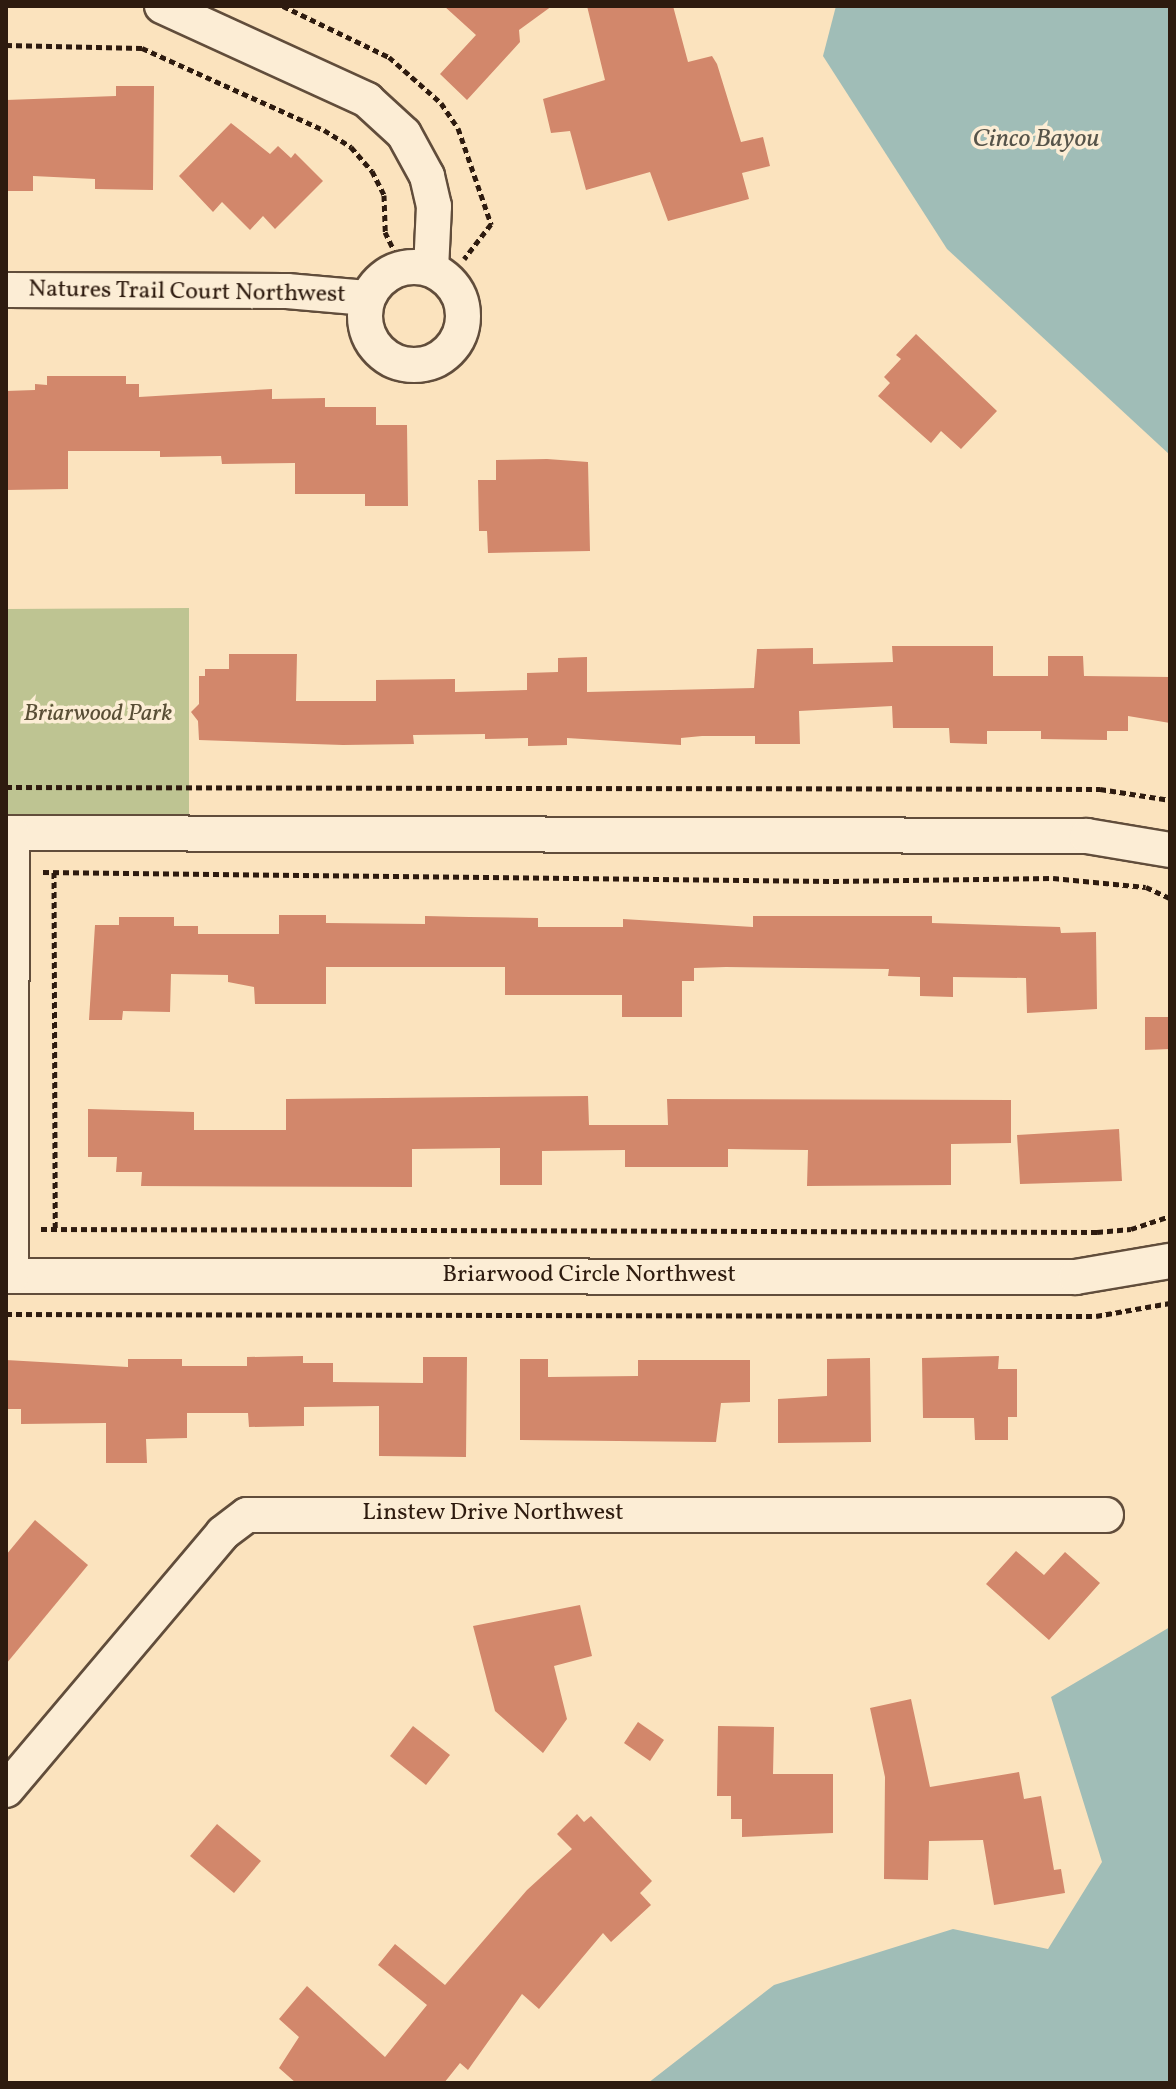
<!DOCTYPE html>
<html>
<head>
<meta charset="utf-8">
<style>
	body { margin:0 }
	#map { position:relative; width:1176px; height:2089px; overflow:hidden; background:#fbe3be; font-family:Vollkorn,serif }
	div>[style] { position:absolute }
	.green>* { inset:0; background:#bec492 }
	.water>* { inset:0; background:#a0bdb7 }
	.building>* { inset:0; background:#d2876b }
	.path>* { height:5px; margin-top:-2.5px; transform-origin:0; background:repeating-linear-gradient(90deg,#2e1b0f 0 6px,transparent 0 10px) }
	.roads { filter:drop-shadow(2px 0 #614d3b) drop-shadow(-2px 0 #614d3b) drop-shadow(0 2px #614d3b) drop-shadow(0 -2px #614d3b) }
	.street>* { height:34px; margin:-17px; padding:0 17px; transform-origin:17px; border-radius:17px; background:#fcedd5 }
	.street>.ring { margin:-17px; padding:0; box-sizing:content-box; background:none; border:34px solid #fcedd5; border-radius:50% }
	span { translate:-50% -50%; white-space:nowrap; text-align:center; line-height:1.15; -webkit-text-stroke:7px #fcedd5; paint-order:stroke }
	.street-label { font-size:24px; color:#2e1b0f }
	.park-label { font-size:24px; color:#594e36; font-style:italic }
	.water-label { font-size:26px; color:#56544a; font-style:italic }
	.frame { position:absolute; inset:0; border:8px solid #2e1b0f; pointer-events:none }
</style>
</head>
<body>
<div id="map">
	<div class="green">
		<div style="clip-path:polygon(189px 608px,189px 821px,6px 821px,6px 609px)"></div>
	</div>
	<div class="water">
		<div style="clip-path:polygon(836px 6px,1170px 6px,1170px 455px,947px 249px,823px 56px)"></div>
		<div style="clip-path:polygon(1170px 1627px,1170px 2083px,648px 2083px,774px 1985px,953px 1929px,1048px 1949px,1102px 1862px,1051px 1697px)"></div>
	</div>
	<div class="building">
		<div style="clip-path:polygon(444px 6px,552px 6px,519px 30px,520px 42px,467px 100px,440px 74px,476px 35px)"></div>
		<div style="clip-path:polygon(587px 6px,673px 6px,688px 62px,712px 56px,717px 64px,741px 142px,763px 137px,770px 166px,742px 173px,749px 199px,668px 221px,650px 172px,586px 190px,570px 131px,551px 133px,543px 99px,605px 80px)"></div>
		<div style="clip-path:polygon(116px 86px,154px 86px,153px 190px,95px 189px,95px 179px,33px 176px,33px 191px,6px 191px,6px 100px,116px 96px)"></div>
		<div style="clip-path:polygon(231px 123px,270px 154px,278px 146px,291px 158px,295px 153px,323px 181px,275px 229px,263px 216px,250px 230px,222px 202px,213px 212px,179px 176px)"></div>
		<div style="clip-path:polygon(916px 334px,997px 411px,961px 449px,941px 431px,931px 443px,878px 396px,890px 383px,884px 377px,901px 359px,896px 355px)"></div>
		<div style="clip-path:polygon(47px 376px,126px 376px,126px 384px,139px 384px,139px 397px,272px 389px,272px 399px,325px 398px,325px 407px,376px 407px,376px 425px,407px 425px,408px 506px,365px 506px,365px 494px,295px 494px,295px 463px,222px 464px,221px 456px,160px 457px,160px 451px,68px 451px,68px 489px,6px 490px,6px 391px,35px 390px,35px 384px,47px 385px)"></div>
		<div style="clip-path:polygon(547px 459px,588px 462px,590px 551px,488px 553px,487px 531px,479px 531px,478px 480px,496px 480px,496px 460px)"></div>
		<div style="clip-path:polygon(892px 646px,993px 646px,993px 676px,1048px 676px,1048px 656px,1083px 656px,1084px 676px,1170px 677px,1170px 723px,1128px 716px,1128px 731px,1107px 731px,1107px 740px,1041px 739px,1041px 731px,987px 731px,987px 744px,950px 743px,949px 728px,893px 728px,892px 706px,799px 711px,800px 744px,755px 744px,755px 736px,702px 736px,681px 738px,681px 745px,567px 738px,567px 745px,528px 746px,528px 738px,485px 739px,485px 734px,413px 735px,414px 744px,343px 745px,199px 740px,198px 721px,191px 712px,199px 704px,199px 676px,205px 676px,205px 669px,229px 669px,229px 654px,297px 654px,296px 701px,376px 701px,376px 680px,455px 679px,455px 692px,527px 690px,527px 673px,558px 672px,558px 658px,587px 657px,587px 692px,754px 688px,757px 649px,813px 648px,813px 664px,893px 662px)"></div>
		<div style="clip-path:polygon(279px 915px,326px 915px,326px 923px,425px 924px,425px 916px,469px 917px,538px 918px,538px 927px,623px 927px,623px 919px,753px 927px,753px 916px,932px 916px,932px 923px,1060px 927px,1061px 933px,1096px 932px,1097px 1009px,1027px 1013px,1026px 978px,953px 977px,953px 997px,920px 996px,920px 977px,888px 976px,889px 969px,726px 967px,694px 968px,694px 981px,682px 981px,682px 1017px,622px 1017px,622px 995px,505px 995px,505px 967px,326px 967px,326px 1004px,255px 1004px,254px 987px,228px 982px,228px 975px,171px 974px,170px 1012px,123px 1011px,122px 1020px,89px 1020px,95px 925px,119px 925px,119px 917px,174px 917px,174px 926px,198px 926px,198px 934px,279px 934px)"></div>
		<div style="clip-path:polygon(1145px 1017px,1170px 1017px,1170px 1049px,1145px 1050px)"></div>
		<div style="clip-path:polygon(588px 1096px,589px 1125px,668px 1125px,667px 1099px,1011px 1100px,1011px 1143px,951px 1144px,951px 1185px,807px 1186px,808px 1150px,728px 1149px,728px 1167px,625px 1167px,625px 1150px,542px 1151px,542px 1185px,500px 1185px,500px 1148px,412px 1149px,412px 1187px,141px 1186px,142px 1172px,116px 1172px,117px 1157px,88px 1157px,88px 1109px,194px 1112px,194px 1130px,286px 1130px,286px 1099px)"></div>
		<div style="clip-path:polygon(1119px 1129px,1122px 1181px,1020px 1184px,1017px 1135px)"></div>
		<div style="clip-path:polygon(303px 1356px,303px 1363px,333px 1363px,333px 1382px,423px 1383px,423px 1357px,467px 1357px,466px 1457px,379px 1456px,379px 1406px,304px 1407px,304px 1426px,249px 1427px,248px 1413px,187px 1413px,187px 1438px,146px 1439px,147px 1463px,106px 1463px,106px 1423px,21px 1424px,21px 1409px,6px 1409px,6px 1360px,128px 1367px,128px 1359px,182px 1359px,182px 1366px,247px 1366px,247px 1357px)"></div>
		<div style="clip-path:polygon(999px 1356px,998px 1369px,1017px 1369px,1017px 1417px,1008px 1417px,1008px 1440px,975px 1440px,974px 1418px,923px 1418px,922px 1358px)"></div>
		<div style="clip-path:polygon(870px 1358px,871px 1442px,778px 1443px,778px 1399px,827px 1396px,827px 1359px)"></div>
		<div style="clip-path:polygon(520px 1359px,548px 1359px,548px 1377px,638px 1376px,638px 1360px,750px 1360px,750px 1402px,721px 1403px,716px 1442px,520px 1440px)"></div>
		<div style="clip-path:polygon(35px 1520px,88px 1565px,6px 1664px,6px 1555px)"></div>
		<div style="clip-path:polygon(1016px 1551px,1044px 1575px,1065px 1552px,1100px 1583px,1049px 1640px,986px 1584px)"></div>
		<div style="clip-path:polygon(580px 1605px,592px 1656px,554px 1666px,567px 1719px,543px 1753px,495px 1711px,473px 1626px)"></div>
		<div style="clip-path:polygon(911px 1699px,930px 1787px,1019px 1772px,1024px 1799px,1041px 1796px,1054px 1870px,1061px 1869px,1065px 1893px,994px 1905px,983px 1840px,929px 1841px,928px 1880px,884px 1879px,885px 1777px,870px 1708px)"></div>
		<div style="clip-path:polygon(638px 1722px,664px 1740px,650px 1761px,624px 1743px)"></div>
		<div style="clip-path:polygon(413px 1726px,450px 1755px,426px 1785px,390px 1756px)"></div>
		<div style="clip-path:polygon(718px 1726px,774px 1727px,773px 1774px,833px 1774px,833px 1833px,742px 1837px,742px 1819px,731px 1819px,731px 1796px,717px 1796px)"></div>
		<div style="clip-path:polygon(577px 1814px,584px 1822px,591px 1816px,652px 1881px,640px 1893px,651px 1905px,611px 1942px,603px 1933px,539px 2009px,522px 1994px,468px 2070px,460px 2063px,444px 2083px,296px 2083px,279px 2068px,299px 2037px,279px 2019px,307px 1986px,385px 2057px,427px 2005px,378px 1965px,395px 1944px,445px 1985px,527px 1890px,572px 1849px,557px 1834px)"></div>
		<div style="clip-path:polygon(217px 1824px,261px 1861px,234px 1893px,190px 1856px)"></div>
	</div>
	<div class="path">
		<div style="left:283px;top:6px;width:118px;rotate:25.7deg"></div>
		<div style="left:389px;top:57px;width:69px;rotate:41.5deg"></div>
		<div style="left:441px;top:103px;width:30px;rotate:56deg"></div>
		<div style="left:458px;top:128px;width:102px;rotate:71deg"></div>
		<div style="left:491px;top:224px;width:44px;rotate:127.6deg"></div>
		<div style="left:6px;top:45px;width:136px;rotate:1.3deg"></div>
		<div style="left:142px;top:48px;width:200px;rotate:24.3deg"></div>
		<div style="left:324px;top:130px;width:32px;rotate:32deg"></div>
		<div style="left:351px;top:147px;width:32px;rotate:49deg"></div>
		<div style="left:372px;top:171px;width:27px;rotate:63deg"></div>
		<div style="left:384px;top:195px;width:37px;rotate:88deg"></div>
		<div style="left:385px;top:232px;width:28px;rotate:64deg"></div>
		<div style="left:6px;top:787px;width:1094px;rotate:0.1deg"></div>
		<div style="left:1100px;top:789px;width:71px;rotate:8.9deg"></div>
		<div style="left:43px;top:872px;width:790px;rotate:0.65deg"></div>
		<div style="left:833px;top:881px;width:220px;rotate:-0.8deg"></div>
		<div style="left:1053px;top:878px;width:93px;rotate:5.5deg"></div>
		<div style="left:1146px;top:887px;width:26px;rotate:25deg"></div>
		<div style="left:54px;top:872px;width:357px;rotate:89.8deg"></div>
		<div style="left:41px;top:1229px;width:1056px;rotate:0.16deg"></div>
		<div style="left:1097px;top:1232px;width:34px;rotate:-5deg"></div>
		<div style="left:1131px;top:1229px;width:41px;rotate:-18.4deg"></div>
		<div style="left:6px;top:1314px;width:1090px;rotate:0.11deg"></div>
		<div style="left:1096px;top:1316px;width:75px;rotate:-10deg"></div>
	</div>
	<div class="roads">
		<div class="street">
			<div style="left:162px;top:6px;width:226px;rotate:24.6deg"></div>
			<div style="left:367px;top:100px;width:50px;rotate:42.6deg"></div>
			<div style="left:404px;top:134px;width:48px;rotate:61.3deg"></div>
			<div style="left:427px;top:176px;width:31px;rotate:77deg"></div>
			<div style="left:434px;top:206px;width:63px;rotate:92.7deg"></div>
			<div class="ring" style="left:365px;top:267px;width:64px;height:64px"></div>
			<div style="left:6px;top:290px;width:281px;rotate:0.2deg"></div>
			<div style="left:287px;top:291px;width:80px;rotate:5deg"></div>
			<div style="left:6px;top:833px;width:1081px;rotate:0.16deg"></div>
			<div style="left:1087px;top:836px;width:84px;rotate:9.6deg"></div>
			<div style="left:6px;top:1276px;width:1070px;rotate:0.05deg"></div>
			<div style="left:1076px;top:1277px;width:95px;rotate:-9.7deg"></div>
			<div style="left:11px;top:1276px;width:443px;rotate:-89.9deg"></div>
			<div style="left:6px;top:1790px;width:336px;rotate:-49.8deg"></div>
			<div style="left:223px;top:1533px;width:30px;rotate:-37deg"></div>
			<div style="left:247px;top:1515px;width:859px"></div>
		</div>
	</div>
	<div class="street-label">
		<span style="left:187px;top:293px;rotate:1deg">Natures Trail Court Northwest</span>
		<span style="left:589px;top:1276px">Briarwood Circle Northwest</span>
		<span style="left:493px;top:1514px">Linstew Drive Northwest</span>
	</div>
	<div class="park-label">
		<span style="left:98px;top:715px">Briarwood Park</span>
	</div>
	<div class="water-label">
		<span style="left:1036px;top:140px">Cinco Bayou</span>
	</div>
	<div class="frame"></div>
</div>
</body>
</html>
